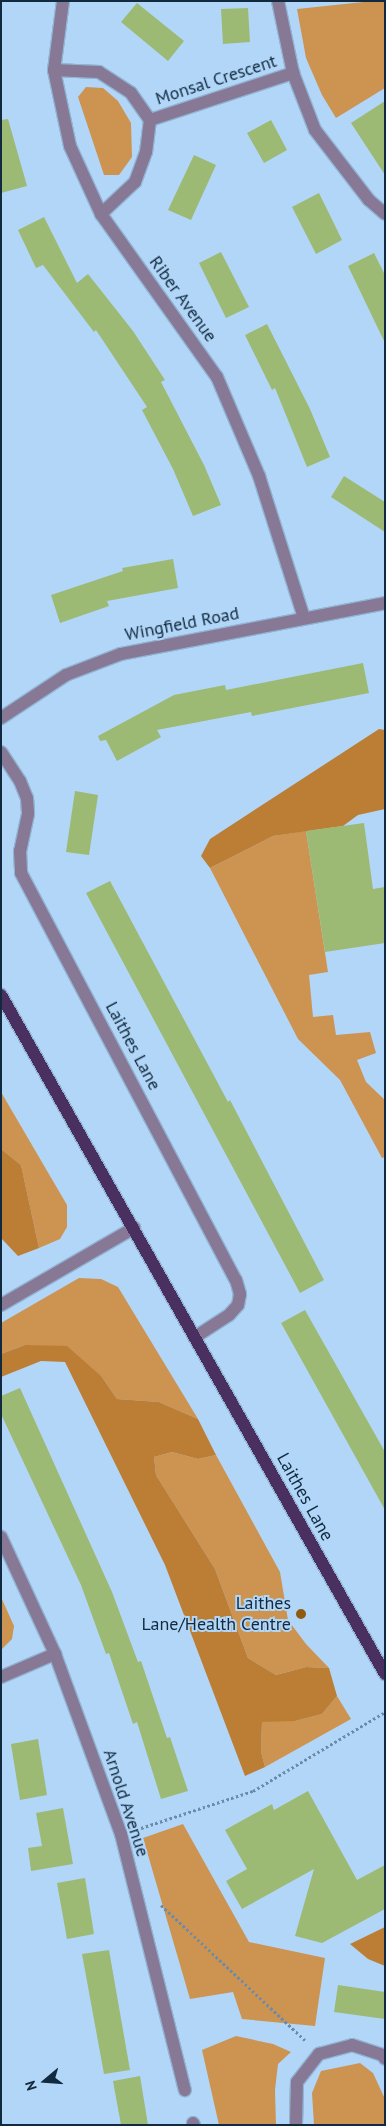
<!DOCTYPE html>
<html>
<head>
<meta charset="utf-8">
<style>
	body { margin:0 }
	#map { position:relative; width:386px; height:2126px; overflow:hidden; background:#b2d6f8; font-family:"PT Sans",sans-serif }
	div>[style] { position:absolute }
	.green>* { inset:0; background:#cd9351 }
	.forest>* { inset:0; background:#bc7e35 }
	.building>* { inset:0; background:#9cba73 }
	.path>* { height:3px; margin-top:-1.5px; transform-origin:0; background:repeating-linear-gradient(90deg,#6c8ba8 0 2.5px,transparent 0 5px) }
	.roads { filter:drop-shadow(1px 0 #92b4d3) drop-shadow(-1px 0 #92b4d3) drop-shadow(0 1px #92b4d3) drop-shadow(0 -1px #92b4d3) }
	.minor>* { height:12px; margin:-6px; padding:0 6px; transform-origin:6px; border-radius:6px; background:#877895 }
	.major>* { height:12px; margin:-6px; padding:0 6px; transform-origin:6px; border-radius:6px; background:#4a3061 }
	.dots>* { width:14px; height:14px; translate:-50% -50%; box-sizing:border-box; border:2px solid #b2d6f8; border-radius:50% }
	span { translate:-50% -50%; white-space:nowrap; text-align:center; line-height:1.15; -webkit-text-stroke:4px #b2d6f8; paint-order:stroke }
	.street-label { font-size:18px; color:#112a3f }
	.poi-label { font-size:18px; color:#112a3f }
	.right { translate:-100% -50%; text-align:right }
	.frame { position:absolute; inset:0; border:2px solid #112a3f; pointer-events:none }
	.north { position:absolute; left:20px; top:2056px; width:50px; height:50px; -webkit-text-stroke:4px #b2d6f8; paint-order:stroke; rotate:252deg; font-size:14px; font-weight:700; line-height:20px; text-align:center; color:#112a3f }
	.north::after { content:''; display:block; margin:auto; width:18px; height:22px; background:#112a3f; clip-path:polygon(50% 0,100% 100%,50% 72%,0 100%) }
</style>
</head>
<body>
<div id="map">
	<div class="green">
		<div style="clip-path:polygon(373px 1px,385px 1px,385px 88px,336px 118px,322px 95px,306px 58px,297px 9px)"></div>
		<div style="clip-path:polygon(86px 87px,103px 88px,118px 101px,131px 123px,132px 157px,119px 175px,104px 175px,78px 97px)"></div>
		<div style="clip-path:polygon(306px 831px,328px 972px,309px 975px,313px 1017px,333px 1015px,336px 1035px,370px 1032px,376px 1053px,357px 1060px,366px 1082px,385px 1100px,385px 1157px,382px 1158px,340px 1080px,298px 1039px,210px 868px,273px 836px)"></div>
		<div style="clip-path:polygon(1px 1092px,67px 1205px,67px 1227px,60px 1239px,39px 1248px,21px 1165px,1px 1149px)"></div>
		<div style="clip-path:polygon(79px 1278px,101px 1279px,118px 1287px,198px 1419px,159px 1402px,117px 1399px,102px 1377px,25px 1345px,1px 1354px,1px 1323px)"></div>
		<div style="clip-path:polygon(172px 1452px,198px 1459px,216px 1455px,280px 1572px,288px 1620px,306px 1644px,329px 1668px,306px 1667px,276px 1675px,248px 1658px,215px 1569px,156px 1475px,154px 1457px)"></div>
		<div style="clip-path:polygon(1px 1597px,14px 1626px,12px 1639px,2px 1649px)"></div>
		<div style="clip-path:polygon(337px 1696px,351px 1719px,265px 1767px,261px 1752px,262px 1721px,295px 1721px,322px 1714px)"></div>
		<div style="clip-path:polygon(183px 1824px,249px 1942px,325px 1958px,315px 2026px,242px 2019px,233px 1992px,190px 1999px,143px 1838px)"></div>
		<div style="clip-path:polygon(236px 2036px,273px 2044px,291px 2052px,278px 2064px,275px 2090px,276px 2125px,219px 2125px,202px 2050px)"></div>
		<div style="clip-path:polygon(360px 2063px,373px 2073px,385px 2099px,385px 2125px,314px 2125px,312px 2093px,321px 2071px)"></div>
	</div>
	<div class="forest">
		<div style="clip-path:polygon(379px 729px,385px 730px,385px 809px,358px 815px,343px 826px,273px 836px,210px 868px,201px 856px,210px 839px)"></div>
		<div style="clip-path:polygon(1px 1149px,21px 1165px,39px 1248px,18px 1256px,1px 1238px)"></div>
		<div style="clip-path:polygon(25px 1345px,67px 1346px,102px 1377px,117px 1399px,159px 1402px,198px 1419px,216px 1455px,198px 1459px,172px 1452px,154px 1457px,156px 1475px,215px 1569px,248px 1658px,276px 1675px,306px 1667px,329px 1668px,337px 1696px,322px 1714px,295px 1721px,262px 1722px,261px 1752px,265px 1767px,245px 1776px,165px 1565px,65px 1362px,41px 1361px,1px 1377px,1px 1354px)"></div>
		<div style="clip-path:polygon(385px 1927px,385px 1966px,368px 1959px,350px 1944px)"></div>
	</div>
	<div class="building">
		<div style="clip-path:polygon(137px 3px,184px 41px,168px 61px,121px 22px)"></div>
		<div style="clip-path:polygon(248px 8px,250px 42px,223px 44px,221px 9px)"></div>
		<div style="clip-path:polygon(385px 101px,385px 175px,351px 123px)"></div>
		<div style="clip-path:polygon(8px 119px,27px 186px,1px 193px,1px 120px)"></div>
		<div style="clip-path:polygon(271px 120px,287px 150px,264px 163px,247px 133px)"></div>
		<div style="clip-path:polygon(194px 155px,216px 165px,191px 220px,168px 210px)"></div>
		<div style="clip-path:polygon(319px 193px,342px 240px,316px 254px,292px 207px)"></div>
		<div style="clip-path:polygon(44px 217px,77px 283px,88px 274px,133px 331px,165px 380px,161px 382px,204px 465px,221px 505px,193px 516px,173px 469px,142px 410px,147px 407px,96px 330px,94px 332px,43px 265px,36px 268px,18px 230px)"></div>
		<div style="clip-path:polygon(221px 252px,249px 307px,226px 318px,199px 263px)"></div>
		<div style="clip-path:polygon(374px 253px,385px 275px,385px 343px,348px 266px)"></div>
		<div style="clip-path:polygon(267px 324px,310px 409px,330px 457px,307px 467px,275px 388px,272px 390px,245px 335px)"></div>
		<div style="clip-path:polygon(344px 476px,385px 502px,385px 532px,331px 497px)"></div>
		<div style="clip-path:polygon(173px 559px,178px 588px,107px 601px,109px 606px,60px 623px,51px 595px,123px 571px,122px 568px)"></div>
		<div style="clip-path:polygon(363px 663px,369px 693px,252px 716px,251px 712px,157px 730px,161px 737px,117px 761px,106px 740px,100px 741px,98px 736px,174px 695px,225px 685px,226px 690px)"></div>
		<div style="clip-path:polygon(75px 791px,98px 795px,89px 855px,66px 852px)"></div>
		<div style="clip-path:polygon(364px 823px,373px 889px,385px 887px,385px 943px,325px 952px,306px 831px)"></div>
		<div style="clip-path:polygon(110px 881px,228px 1102px,230px 1100px,324px 1280px,300px 1293px,86px 893px)"></div>
		<div style="clip-path:polygon(305px 1310px,385px 1452px,385px 1510px,281px 1323px)"></div>
		<div style="clip-path:polygon(20px 1388px,112px 1592px,138px 1662px,141px 1661px,167px 1738px,170px 1737px,188px 1791px,161px 1799px,137px 1722px,133px 1724px,109px 1653px,106px 1654px,81px 1585px,1px 1414px,1px 1396px)"></div>
		<div style="clip-path:polygon(38px 1739px,47px 1795px,20px 1800px,11px 1744px)"></div>
		<div style="clip-path:polygon(308px 1791px,357px 1880px,385px 1865px,385px 1909px,322px 1943px,295px 1936px,314px 1869px,242px 1909px,226px 1881px,247px 1869px,225px 1830px,272px 1804px,274px 1810px)"></div>
		<div style="clip-path:polygon(63px 1808px,73px 1864px,31px 1871px,28px 1848px,42px 1846px,36px 1813px)"></div>
		<div style="clip-path:polygon(85px 1878px,94px 1934px,67px 1939px,57px 1883px)"></div>
		<div style="clip-path:polygon(109px 1950px,130px 2070px,104px 2074px,82px 1954px)"></div>
		<div style="clip-path:polygon(338px 1985px,385px 1992px,385px 2019px,334px 2012px)"></div>
		<div style="clip-path:polygon(140px 2076px,148px 2125px,121px 2125px,113px 2081px)"></div>
	</div>
	<div class="path">
		<div style="left:141px;top:1828px;width:118px;rotate:-18.3deg"></div>
		<div style="left:253px;top:1791px;width:154px;rotate:-30.9deg"></div>
		<div style="left:161px;top:1905px;width:199px;rotate:43.2deg"></div>
	</div>
	<div class="roads">
		<div class="minor">
			<div style="left:63px;top:1px;width:70px;rotate:97.4deg"></div>
			<div style="left:54px;top:70px;width:78px;rotate:78.1deg"></div>
			<div style="left:70px;top:146px;width:75px;rotate:65.5deg"></div>
			<div style="left:101px;top:214px;width:200px;rotate:54.6deg"></div>
			<div style="left:217px;top:377px;width:108px;rotate:67deg"></div>
			<div style="left:259px;top:476px;width:149px;rotate:72.4deg"></div>
			<div style="left:278px;top:1px;width:74px;rotate:78.2deg"></div>
			<div style="left:293px;top:73px;width:61px;rotate:68.9deg"></div>
			<div style="left:315px;top:130px;width:88px;rotate:52.4deg"></div>
			<div style="left:369px;top:200px;width:21px;rotate:41deg"></div>
			<div style="left:54px;top:70px;width:45px;rotate:2.5deg"></div>
			<div style="left:99px;top:72px;width:38px;rotate:33deg"></div>
			<div style="left:131px;top:93px;width:33px;rotate:55deg"></div>
			<div style="left:150px;top:120px;width:32px;rotate:97deg"></div>
			<div style="left:146px;top:152px;width:32px;rotate:110deg"></div>
			<div style="left:135px;top:182px;width:47px;rotate:136.7deg"></div>
			<div style="left:150px;top:120px;width:151px;rotate:-18.2deg"></div>
			<div style="left:1px;top:718px;width:78px;rotate:-33.5deg"></div>
			<div style="left:66px;top:675px;width:59px;rotate:-20.9deg"></div>
			<div style="left:121px;top:654px;width:269px;rotate:-10.9deg"></div>
			<div style="left:1px;top:752px;width:35px;rotate:57deg"></div>
			<div style="left:20px;top:781px;width:18px;rotate:68deg"></div>
			<div style="left:27px;top:798px;width:16px;rotate:86deg"></div>
			<div style="left:28px;top:814px;width:38px;rotate:102deg"></div>
			<div style="left:20px;top:851px;width:22px;rotate:87deg"></div>
			<div style="left:21px;top:873px;width:460px;rotate:62.2deg"></div>
			<div style="left:236px;top:1280px;width:15px;rotate:74deg"></div>
			<div style="left:240px;top:1294px;width:11px;rotate:100deg"></div>
			<div style="left:238px;top:1305px;width:13px;rotate:132deg"></div>
			<div style="left:229px;top:1315px;width:40px;rotate:147.1deg"></div>
			<div style="left:1px;top:1305px;width:154px;rotate:-30.1deg"></div>
			<div style="left:1px;top:1537px;width:129px;rotate:65.2deg"></div>
			<div style="left:55px;top:1654px;width:192px;rotate:69.9deg"></div>
			<div style="left:121px;top:1834px;width:264px;rotate:76deg"></div>
			<div style="left:1px;top:1677px;width:59px;rotate:-23.1deg"></div>
			<div style="left:193px;top:2123px;width:2px;rotate:63deg"></div>
			<div style="left:296px;top:2125px;width:43px;rotate:-88.7deg"></div>
			<div style="left:297px;top:2082px;width:36px;rotate:-52deg"></div>
			<div style="left:319px;top:2054px;width:34px;rotate:-15deg"></div>
			<div style="left:352px;top:2045px;width:33px;rotate:18deg"></div>
			<div style="left:383px;top:2055px;width:4px;rotate:63deg"></div>
		</div>
		<div class="major">
			<div style="left:1px;top:995px;width:780px;rotate:60.51deg"></div>
		</div>
	</div>
	<div class="dots">
		<div style="left:301px;top:1614px;background:#905a10"></div>
	</div>
	<div class="street-label">
		<span style="left:216px;top:80px;rotate:-18deg">Monsal Crescent</span>
		<span style="left:183px;top:299px;rotate:54deg">Riber Avenue</span>
		<span style="left:182px;top:624px;rotate:-11deg">Wingfield Road</span>
		<span style="left:133px;top:1046px;rotate:62deg">Laithes Lane</span>
		<span style="left:305px;top:1497px;rotate:61deg">Laithes Lane</span>
		<span style="left:126px;top:1803px;rotate:72deg">Arnold Avenue</span>
	</div>
	<div class="poi-label">
		<span class="right" style="left:291px;top:1614px">Laithes<br>Lane/Health Centre</span>
	</div>
	<div class="frame"></div>
	<div class="north">N</div>
</div>
</body>
</html>
